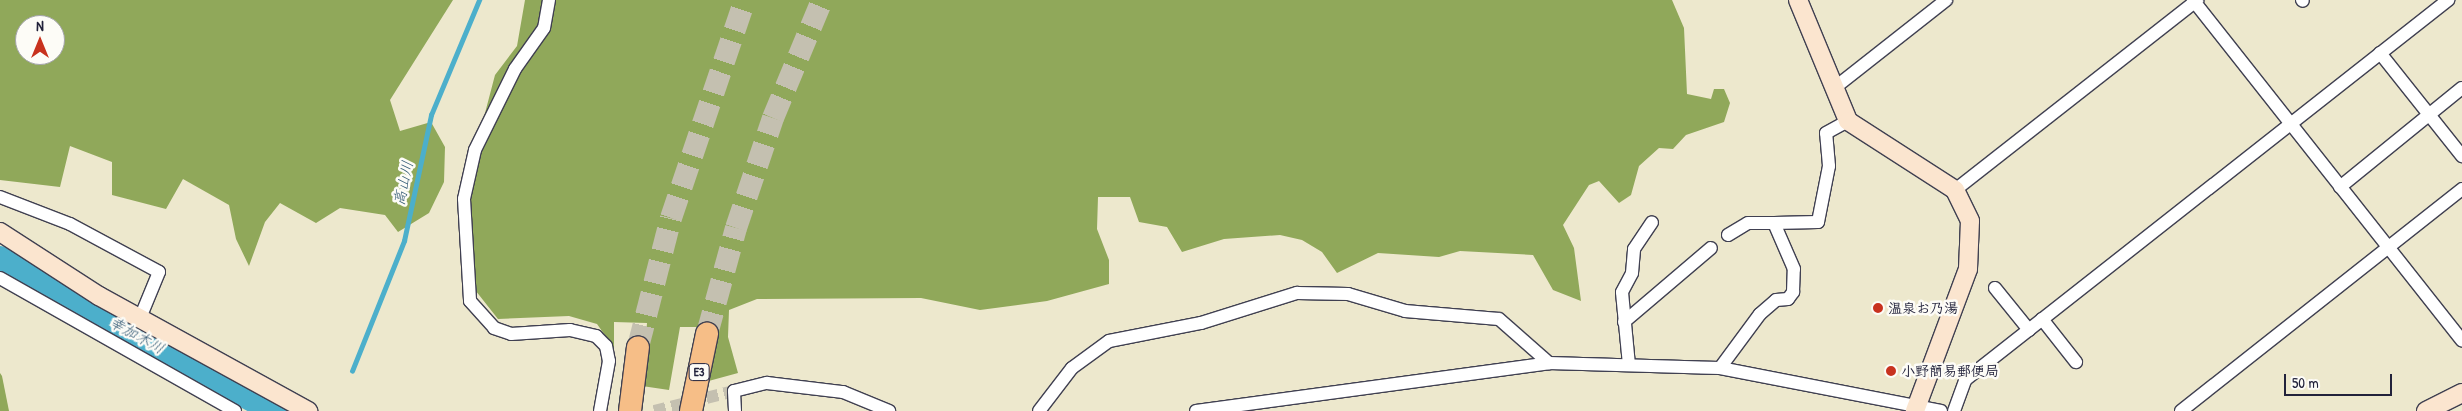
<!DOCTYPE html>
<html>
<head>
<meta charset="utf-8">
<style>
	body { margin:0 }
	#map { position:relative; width:2462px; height:411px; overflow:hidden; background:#ede8cd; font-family:"Patrick Hand","Klee One",sans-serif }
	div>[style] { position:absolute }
	.forest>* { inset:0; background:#90a85a }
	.stream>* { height:4.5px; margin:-2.25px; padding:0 2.25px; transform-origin:2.25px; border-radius:2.25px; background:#4cafcb }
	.river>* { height:26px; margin:-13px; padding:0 13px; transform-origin:13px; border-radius:13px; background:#4cafcb }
	.street-tunnel>* { height:12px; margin-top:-6px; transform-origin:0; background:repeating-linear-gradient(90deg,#c4c0b0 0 12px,transparent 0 18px) }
	.highway-tunnel>* { height:22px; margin-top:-11px; transform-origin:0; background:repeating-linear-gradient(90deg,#c4c0b0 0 22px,transparent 0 33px) }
	.roads { filter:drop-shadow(1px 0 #404051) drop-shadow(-1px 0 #404051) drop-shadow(0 1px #404051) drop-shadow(0 -1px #404051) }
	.street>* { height:12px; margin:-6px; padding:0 6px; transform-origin:6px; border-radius:6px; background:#fff }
	.secondary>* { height:18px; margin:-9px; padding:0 9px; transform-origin:9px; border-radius:9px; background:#fbe5cf }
	.highway>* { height:22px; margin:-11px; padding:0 11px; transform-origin:11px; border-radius:11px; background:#f6be87 }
	.dots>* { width:14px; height:14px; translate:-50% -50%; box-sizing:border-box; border:2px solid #fdfcf7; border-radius:50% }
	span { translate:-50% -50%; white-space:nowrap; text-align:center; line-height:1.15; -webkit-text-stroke:5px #fdfcf7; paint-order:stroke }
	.shield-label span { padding:1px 4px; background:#fdfcf7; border:1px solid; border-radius:4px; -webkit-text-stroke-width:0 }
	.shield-label { font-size:12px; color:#22223b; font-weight:700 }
	.poi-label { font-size:14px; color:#22223b; font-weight:700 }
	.left { translate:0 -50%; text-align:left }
	.water-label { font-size:15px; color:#335a75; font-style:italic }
	.north { position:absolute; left:15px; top:15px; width:50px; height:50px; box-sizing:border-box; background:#fdfcf7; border:1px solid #a5a5ac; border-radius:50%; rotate:0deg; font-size:14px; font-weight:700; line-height:20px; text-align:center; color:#22223b }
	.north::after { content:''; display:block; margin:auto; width:18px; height:22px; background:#c8321e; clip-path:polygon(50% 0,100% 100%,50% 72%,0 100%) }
	.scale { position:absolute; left:2284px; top:374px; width:108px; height:22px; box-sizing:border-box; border:2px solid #22223b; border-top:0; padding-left:6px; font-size:15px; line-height:18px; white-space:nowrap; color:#22223b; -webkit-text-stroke:4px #fdfcf7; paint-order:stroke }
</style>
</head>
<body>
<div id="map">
	<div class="forest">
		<div style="clip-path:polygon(evenodd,0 0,453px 0,390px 100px,400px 131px,431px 122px,445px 147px,444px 182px,429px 213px,398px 232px,385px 215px,340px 208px,316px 223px,280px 203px,265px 222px,249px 266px,236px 239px,229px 205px,183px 179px,166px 209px,112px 195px,112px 162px,70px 146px,60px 187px,0 180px,0 0,25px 25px,55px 25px,55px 55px,25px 55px,25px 25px)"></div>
		<div style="clip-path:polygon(525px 0,1672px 0,1684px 28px,1687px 94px,1711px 99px,1714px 89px,1724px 89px,1730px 103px,1724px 122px,1686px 135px,1673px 149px,1659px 148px,1639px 166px,1631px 195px,1619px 203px,1599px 181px,1589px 185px,1563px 225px,1574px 248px,1581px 301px,1553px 290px,1533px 255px,1460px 251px,1439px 257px,1378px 253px,1337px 273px,1322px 252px,1302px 240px,1280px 235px,1224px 239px,1182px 252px,1167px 227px,1139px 222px,1130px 197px,1098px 197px,1097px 229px,1109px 260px,1109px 284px,1047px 301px,980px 310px,921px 298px,757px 299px,729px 310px,728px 337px,738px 373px,705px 382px,715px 327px,680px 327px,669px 390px,642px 386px,647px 323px,614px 322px,614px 348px,597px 324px,569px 316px,498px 319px,468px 281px,469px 174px,495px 75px,517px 46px)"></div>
		<div style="clip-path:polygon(0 373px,2px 376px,9px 411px,0 411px)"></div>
	</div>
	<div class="stream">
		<div style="left:352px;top:371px;width:140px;rotate:-68.2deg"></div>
		<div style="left:404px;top:241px;width:129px;rotate:-77.9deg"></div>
		<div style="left:431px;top:115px;width:125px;rotate:-67.3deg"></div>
	</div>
	<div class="river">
		<div style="left:0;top:259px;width:313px;rotate:29deg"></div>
	</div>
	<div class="street-tunnel">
		<div style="left:654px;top:411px;width:82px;rotate:-14deg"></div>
	</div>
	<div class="highway-tunnel">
		<div style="left:707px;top:334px;width:110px;rotate:-74.7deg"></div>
		<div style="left:736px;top:228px;width:116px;rotate:-71.4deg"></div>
		<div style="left:773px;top:118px;width:128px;rotate:-67.4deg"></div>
		<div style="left:638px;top:347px;width:133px;rotate:-75.7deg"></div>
		<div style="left:671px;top:218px;width:230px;rotate:-71.3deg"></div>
	</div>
	<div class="roads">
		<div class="street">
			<div style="left:549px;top:0;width:28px;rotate:100deg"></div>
			<div style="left:544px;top:28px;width:50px;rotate:125.3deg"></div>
			<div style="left:515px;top:69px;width:90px;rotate:116.3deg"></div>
			<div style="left:475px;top:150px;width:50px;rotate:102.7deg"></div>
			<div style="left:464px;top:199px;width:102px;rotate:86.6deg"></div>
			<div style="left:470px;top:301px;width:36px;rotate:48deg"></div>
			<div style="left:494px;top:328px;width:18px;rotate:19deg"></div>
			<div style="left:511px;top:334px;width:59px;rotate:-3.9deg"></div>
			<div style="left:570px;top:330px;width:27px;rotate:13deg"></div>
			<div style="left:596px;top:336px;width:14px;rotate:45deg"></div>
			<div style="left:606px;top:346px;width:15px;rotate:79deg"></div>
			<div style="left:609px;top:361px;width:51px;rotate:100.2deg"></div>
			<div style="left:2193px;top:0;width:434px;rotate:51.7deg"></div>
			<div style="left:2302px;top:0;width:1px;rotate:45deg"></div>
			<div style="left:2380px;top:53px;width:132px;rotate:51.5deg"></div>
			<div style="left:1833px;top:89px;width:144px;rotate:-38.2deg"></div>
			<div style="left:2340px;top:187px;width:157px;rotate:-39.1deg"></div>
			<div style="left:1955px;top:190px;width:308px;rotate:-38.1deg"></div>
			<div style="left:0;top:197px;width:75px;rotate:21.1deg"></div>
			<div style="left:70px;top:224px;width:101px;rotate:28.3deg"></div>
			<div style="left:159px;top:272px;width:50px;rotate:112.4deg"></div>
			<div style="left:1728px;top:235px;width:23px;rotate:-31deg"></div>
			<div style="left:1748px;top:223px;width:26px"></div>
			<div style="left:0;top:278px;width:270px;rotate:29.5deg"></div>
			<div style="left:1995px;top:288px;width:54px;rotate:51deg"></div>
			<div style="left:2042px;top:319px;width:55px;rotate:51.7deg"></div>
			<div style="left:1624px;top:322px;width:114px;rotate:-40.4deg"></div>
			<div style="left:1629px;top:365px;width:73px;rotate:-95.5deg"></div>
			<div style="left:1622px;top:292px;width:21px;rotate:-62deg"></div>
			<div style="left:1632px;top:273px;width:24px;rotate:-85deg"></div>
			<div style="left:1634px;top:249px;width:32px;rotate:-56deg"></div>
			<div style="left:1720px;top:368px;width:67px;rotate:-53.5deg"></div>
			<div style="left:1760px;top:314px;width:21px;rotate:-41deg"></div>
			<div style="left:1776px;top:300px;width:12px;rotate:-5deg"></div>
			<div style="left:1788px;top:299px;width:9px;rotate:-54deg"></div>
			<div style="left:1793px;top:292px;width:23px;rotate:-88deg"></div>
			<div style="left:1794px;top:269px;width:50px;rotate:-113.5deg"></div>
			<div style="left:1774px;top:223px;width:44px;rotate:-1.3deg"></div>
			<div style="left:1818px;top:222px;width:57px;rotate:-78.9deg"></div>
			<div style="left:1829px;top:166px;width:33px;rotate:-95deg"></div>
			<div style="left:1826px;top:133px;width:25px;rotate:-29deg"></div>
			<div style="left:735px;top:411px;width:20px;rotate:-93deg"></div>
			<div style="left:734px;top:391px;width:34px;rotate:-14deg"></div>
			<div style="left:767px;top:383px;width:77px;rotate:6.8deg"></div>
			<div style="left:843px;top:392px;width:50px;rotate:22.4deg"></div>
			<div style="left:1039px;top:411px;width:54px;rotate:-52.5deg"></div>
			<div style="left:1072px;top:368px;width:46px;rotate:-36.1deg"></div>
			<div style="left:1109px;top:341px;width:94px;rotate:-11.1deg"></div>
			<div style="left:1201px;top:323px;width:101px;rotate:-17.4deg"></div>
			<div style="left:1297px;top:293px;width:51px;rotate:1.1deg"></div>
			<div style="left:1348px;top:294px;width:59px;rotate:16.6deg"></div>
			<div style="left:1405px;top:311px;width:94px;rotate:4.9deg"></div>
			<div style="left:1499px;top:319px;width:67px;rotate:41.3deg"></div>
			<div style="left:1196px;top:411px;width:356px;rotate:-7.7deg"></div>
			<div style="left:1549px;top:363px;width:171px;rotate:1.7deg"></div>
			<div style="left:1720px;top:368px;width:225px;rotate:11deg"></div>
			<div style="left:1954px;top:411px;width:33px;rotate:-70deg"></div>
			<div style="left:1965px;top:380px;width:615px;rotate:-38.19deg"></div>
			<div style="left:2181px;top:411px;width:358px;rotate:-38.3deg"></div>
		</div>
		<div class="secondary">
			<div style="left:1798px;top:0;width:131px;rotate:67.5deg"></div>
			<div style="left:1848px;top:121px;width:127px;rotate:32.8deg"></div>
			<div style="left:1955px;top:190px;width:34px;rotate:64deg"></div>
			<div style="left:1970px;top:221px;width:48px;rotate:92.4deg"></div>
			<div style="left:1968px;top:269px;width:152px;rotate:110.5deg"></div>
			<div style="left:0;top:232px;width:118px;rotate:32.9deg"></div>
			<div style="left:99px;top:296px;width:239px;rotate:28.8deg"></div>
			<div style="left:2426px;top:411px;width:40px;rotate:-26.6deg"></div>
		</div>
		<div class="highway">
			<div style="left:630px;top:411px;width:64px;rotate:-82.9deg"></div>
			<div style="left:691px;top:411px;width:79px;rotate:-78.3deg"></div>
		</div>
	</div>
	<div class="dots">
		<div style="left:1878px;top:308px;background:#c8321e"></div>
		<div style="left:1891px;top:371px;background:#c8321e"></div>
	</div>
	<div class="shield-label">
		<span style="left:699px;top:372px">E3</span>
	</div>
	<div class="poi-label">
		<span class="left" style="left:1888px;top:308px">温泉お乃湯</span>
		<span class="left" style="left:1901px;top:371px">小野簡易郵便局</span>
	</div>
	<div class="water-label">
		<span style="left:403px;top:183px;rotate:-78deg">高山川</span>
		<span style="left:137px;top:335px;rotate:29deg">幸加木川</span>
	</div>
	<div class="north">N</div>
	<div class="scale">50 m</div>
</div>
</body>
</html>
